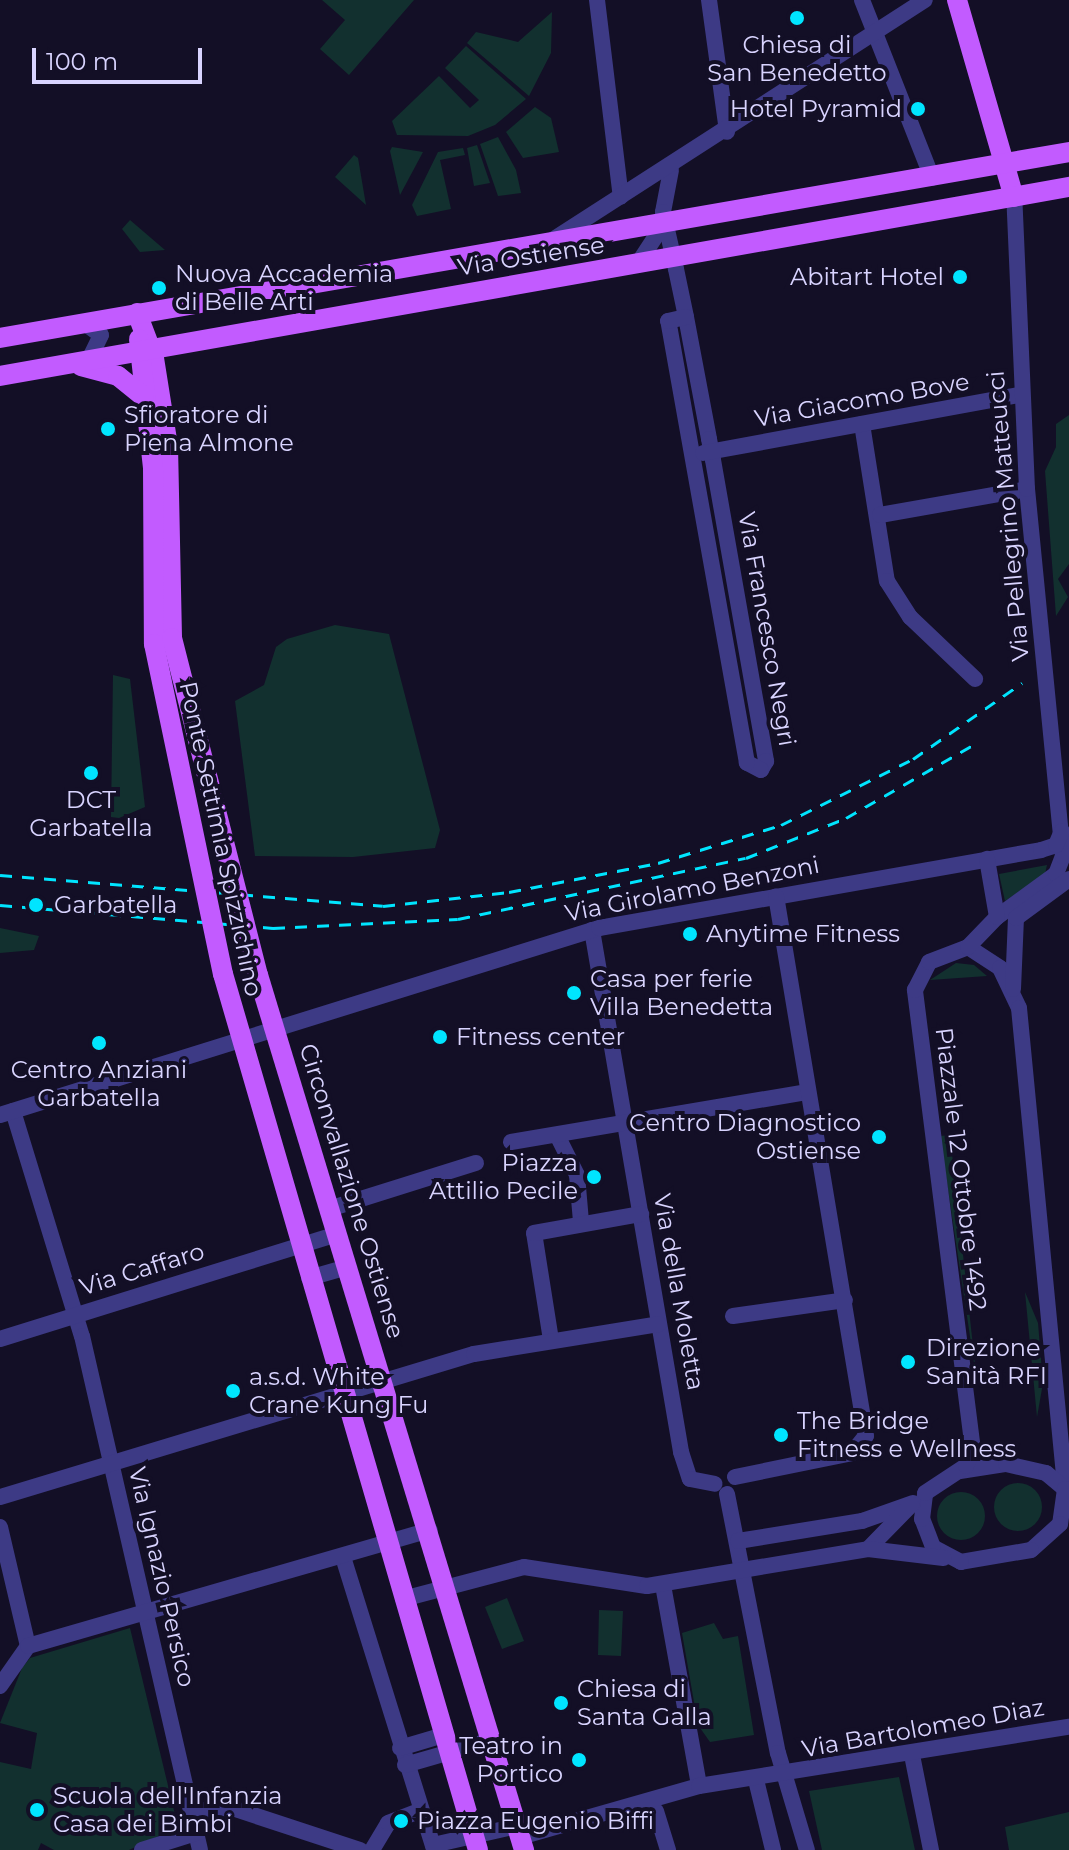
<!DOCTYPE html>
<html>
<head>
<meta charset="utf-8">
<style>
	body { margin:0 }
	#map { position:relative; width:1069px; height:1850px; overflow:hidden; background:#130f26; font-family:Montserrat,sans-serif }
	div>[style] { position:absolute }
	.green>* { inset:0; background:#12302f }
	.round { border-radius:50% }
	.minor>* { height:16px; margin:-8px; padding:0 8px; transform-origin:8px; border-radius:8px; background:#3d3a85 }
	.major>* { height:20px; margin:-10px; padding:0 10px; transform-origin:10px; border-radius:10px; background:#c25bff }
	.rail>* { height:3px; margin-top:-1.5px; transform-origin:0; background:repeating-linear-gradient(90deg,#00e5ff 0 12px,transparent 0 22px) }
	.major-bridge>* { height:20px; margin:-10px; padding:0 10px; transform-origin:10px; border-radius:10px; background:#c25bff }
	.dots>* { width:22px; height:22px; translate:-50% -50%; box-sizing:border-box; border:4px solid #130f26; border-radius:50% }
	span { translate:-50% -50%; white-space:nowrap; text-align:center; line-height:1.15; -webkit-text-stroke:8px #130f26; paint-order:stroke }
	.poi-label { font-size:24px; color:#d9d4ff }
	.right { translate:-100% -50%; text-align:right }
	.left { translate:0 -50%; text-align:left }
	.street-label { font-size:24px; color:#d9d4ff }
	.scale { position:absolute; left:32px; top:48px; width:170px; height:36px; box-sizing:border-box; border:4px solid #d9d4ff; border-top:0; padding-left:10px; font-size:24px; line-height:28px; white-space:nowrap; color:#d9d4ff; -webkit-text-stroke:6px #130f26; paint-order:stroke }
</style>
</head>
<body>
<div id="map">
	<div class="green">
		<div style="clip-path:polygon(322px 0,414px 0,349px 75px,320px 49px,345px 20px)"></div>
		<div style="clip-path:polygon(552px 12px,551px 53px,529px 96px,467px 43px,476px 32px,518px 42px)"></div>
		<div style="clip-path:polygon(466px 46px,526px 99px,495px 125px,468px 136px,397px 135px,392px 121px,439px 76px,470px 108px,479px 100px,445px 68px)"></div>
		<div style="clip-path:polygon(535px 107px,551px 118px,559px 152px,523px 158px,506px 132px)"></div>
		<div style="clip-path:polygon(498px 137px,516px 170px,521px 193px,498px 196px,480px 144px)"></div>
		<div style="clip-path:polygon(477px 145px,490px 183px,474px 186px,467px 148px)"></div>
		<div style="clip-path:polygon(392px 147px,423px 152px,400px 195px,390px 151px)"></div>
		<div style="clip-path:polygon(463px 148px,465px 155px,440px 160px,451px 209px,417px 216px,412px 205px,438px 152px)"></div>
		<div style="clip-path:polygon(354px 155px,358px 158px,366px 205px,335px 177px)"></div>
		<div style="clip-path:polygon(130px 220px,165px 250px,140px 252px,122px 229px)"></div>
		<div style="clip-path:polygon(1069px 415px,1069px 564px,1058px 579px,1068px 597px,1056px 616px,1045px 471px,1056px 447px,1056px 424px)"></div>
		<div style="clip-path:polygon(335px 625px,389px 634px,440px 830px,435px 848px,353px 857px,255px 856px,235px 701px,264px 685px,276px 647px,287px 639px)"></div>
		<div style="clip-path:polygon(113px 675px,130px 679px,145px 807px,119px 818px,111px 817px)"></div>
		<div style="clip-path:polygon(1047px 865px,1045px 874px,1005px 901px,999px 874px)"></div>
		<div style="clip-path:polygon(0 928px,39px 936px,34px 950px,0 953px)"></div>
		<div style="clip-path:polygon(956px 963px,974px 965px,987px 976px,930px 980px)"></div>
		<div style="clip-path:polygon(950px 1135px,977px 1383px,940px 1136px)"></div>
		<div style="clip-path:polygon(1025px 1292px,1038px 1323px,1043px 1383px,1037px 1417px)"></div>
		<div class="round" style="left:994px;top:1483px;width:48px;height:48px"></div>
		<div class="round" style="left:937px;top:1492px;width:48px;height:48px"></div>
		<div style="clip-path:polygon(507px 1598px,524px 1641px,502px 1649px,485px 1607px)"></div>
		<div style="clip-path:polygon(599px 1610px,623px 1611px,621px 1656px,598px 1655px)"></div>
		<div style="clip-path:polygon(714px 1623px,723px 1639px,738px 1636px,754px 1735px,710px 1742px,698px 1725px,682px 1633px)"></div>
		<div style="clip-path:polygon(130px 1628px,178px 1827px,129px 1850px,54px 1850px,41px 1843px,38px 1850px,0 1850px,0 1762px,31px 1769px,37px 1733px,0 1723px,22px 1668px,30px 1658px)"></div>
		<div style="clip-path:polygon(899px 1777px,915px 1850px,822px 1850px,809px 1791px)"></div>
		<div style="clip-path:polygon(1069px 1812px,1069px 1850px,1009px 1850px,1005px 1827px)"></div>
	</div>
	<div class="minor">
		<div style="left:597px;top:0;width:198px;rotate:83.1deg"></div>
		<div style="left:709px;top:0;width:133px;rotate:82.2deg"></div>
		<div style="left:862px;top:0;width:191px;rotate:68.5deg"></div>
		<div style="left:671px;top:170px;width:43px;rotate:100.8deg"></div>
		<div style="left:663px;top:212px;width:58px;rotate:77.2deg"></div>
		<div style="left:676px;top:269px;width:49px;rotate:78.2deg"></div>
		<div style="left:686px;top:317px;width:124px;rotate:79.3deg"></div>
		<div style="left:709px;top:439px;width:21px;rotate:79deg"></div>
		<div style="left:713px;top:460px;width:306px;rotate:80deg"></div>
		<div style="left:766px;top:761px;width:10px;rotate:119deg"></div>
		<div style="left:761px;top:770px;width:16px;rotate:-153deg"></div>
		<div style="left:747px;top:763px;width:449px;rotate:-100.1deg"></div>
		<div style="left:668px;top:321px;width:18px;rotate:-13deg"></div>
		<div style="left:554px;top:239px;width:441px;rotate:-32.8deg"></div>
		<div style="left:637px;top:265px;width:51px;rotate:-56.9deg"></div>
		<div style="left:83px;top:322px;width:22px;rotate:36deg"></div>
		<div style="left:101px;top:335px;width:28px;rotate:116deg"></div>
		<div style="left:862px;top:424px;width:159px;rotate:81deg"></div>
		<div style="left:887px;top:581px;width:43px;rotate:57.4deg"></div>
		<div style="left:910px;top:617px;width:90px;rotate:43.6deg"></div>
		<div style="left:703px;top:453px;width:322px;rotate:-10.4deg"></div>
		<div style="left:880px;top:515px;width:149px;rotate:-10deg"></div>
		<div style="left:997px;top:917px;width:73px;rotate:-36.1deg"></div>
		<div style="left:1056px;top:874px;width:19px;rotate:-69deg"></div>
		<div style="left:1063px;top:856px;width:369px;rotate:-95.6deg"></div>
		<div style="left:1027px;top:489px;width:292px;rotate:-92.5deg"></div>
		<div style="left:592px;top:930px;width:530px;rotate:80.32deg"></div>
		<div style="left:681px;top:1452px;width:28px;rotate:72deg"></div>
		<div style="left:690px;top:1479px;width:25px;rotate:11deg"></div>
		<div style="left:968px;top:947px;width:38px;rotate:33deg"></div>
		<div style="left:1000px;top:968px;width:44px;rotate:64.6deg"></div>
		<div style="left:1019px;top:1008px;width:483px;rotate:84.5deg"></div>
		<div style="left:1013px;top:989px;width:71px;rotate:-87.6deg"></div>
		<div style="left:1016px;top:918px;width:66px;rotate:-36.3deg"></div>
		<div style="left:13px;top:1111px;width:235px;rotate:73deg"></div>
		<div style="left:82px;top:1336px;width:527px;rotate:77.07deg"></div>
		<div style="left:0;top:1115px;width:628px;rotate:-17.34deg"></div>
		<div style="left:599px;top:928px;width:449px;rotate:-10deg"></div>
		<div style="left:1041px;top:850px;width:16px;rotate:-18deg"></div>
		<div style="left:1056px;top:845px;width:15px;rotate:-67deg"></div>
		<div style="left:559px;top:1139px;width:40px;rotate:63.4deg"></div>
		<div style="left:577px;top:1175px;width:47px;rotate:85.1deg"></div>
		<div style="left:511px;top:1142px;width:301px;rotate:-9.6deg"></div>
		<div style="left:329px;top:1209px;width:154px;rotate:-17.4deg"></div>
		<div style="left:309px;top:1278px;width:40px;rotate:-16deg"></div>
		<div style="left:733px;top:1316px;width:113px;rotate:-8.1deg"></div>
		<div style="left:0;top:1339px;width:353px;rotate:-17.3deg"></div>
		<div style="left:551px;top:1340px;width:108px;rotate:-99deg"></div>
		<div style="left:534px;top:1233px;width:109px;rotate:-10.1deg"></div>
		<div style="left:960px;top:1471px;width:47px;rotate:-8.7deg"></div>
		<div style="left:1006px;top:1464px;width:41px;rotate:12.7deg"></div>
		<div style="left:1046px;top:1473px;width:25px;rotate:40deg"></div>
		<div style="left:1065px;top:1489px;width:35px;rotate:98deg"></div>
		<div style="left:1060px;top:1524px;width:39px;rotate:138deg"></div>
		<div style="left:1031px;top:1550px;width:71px;rotate:170.3deg"></div>
		<div style="left:961px;top:1562px;width:32px;rotate:-152deg"></div>
		<div style="left:933px;top:1547px;width:30px;rotate:-111deg"></div>
		<div style="left:922px;top:1519px;width:26px;rotate:-83deg"></div>
		<div style="left:925px;top:1493px;width:49px;rotate:-33.4deg"></div>
		<div style="left:966px;top:1466px;width:17px;rotate:-66deg"></div>
		<div style="left:973px;top:1450px;width:464px;rotate:-97.2deg"></div>
		<div style="left:915px;top:990px;width:31px;rotate:-63deg"></div>
		<div style="left:929px;top:962px;width:42px;rotate:-21deg"></div>
		<div style="left:968px;top:947px;width:42px;rotate:-46deg"></div>
		<div style="left:997px;top:917px;width:59px;rotate:-99.8deg"></div>
		<div style="left:735px;top:1477px;width:119px;rotate:-11.6deg"></div>
		<div style="left:852px;top:1453px;width:22px;rotate:-51deg"></div>
		<div style="left:866px;top:1436px;width:547px;rotate:-99.46deg"></div>
		<div style="left:727px;top:1494px;width:264px;rotate:78.9deg"></div>
		<div style="left:778px;top:1753px;width:101px;rotate:73.4deg"></div>
		<div style="left:0;top:1497px;width:495px;rotate:-16.8deg"></div>
		<div style="left:474px;top:1354px;width:187px;rotate:-9.2deg"></div>
		<div style="left:0;top:1527px;width:122px;rotate:76.8deg"></div>
		<div style="left:738px;top:1541px;width:126px;rotate:-9.2deg"></div>
		<div style="left:862px;top:1521px;width:54px;rotate:-19.4deg"></div>
		<div style="left:868px;top:1549px;width:62px;rotate:-45.7deg"></div>
		<div style="left:343px;top:1557px;width:307px;rotate:72.7deg"></div>
		<div style="left:663px;top:1585px;width:204px;rotate:79.8deg"></div>
		<div style="left:403px;top:1599px;width:125px;rotate:-14.8deg"></div>
		<div style="left:524px;top:1567px;width:124px;rotate:8.8deg"></div>
		<div style="left:647px;top:1586px;width:224px;rotate:-9.5deg"></div>
		<div style="left:868px;top:1549px;width:76px;rotate:6.8deg"></div>
		<div style="left:0;top:1686px;width:49px;rotate:-55deg"></div>
		<div style="left:28px;top:1646px;width:418px;rotate:-16.1deg"></div>
		<div style="left:400px;top:1748px;width:46px;rotate:-16.5deg"></div>
		<div style="left:912px;top:1755px;width:97px;rotate:78.7deg"></div>
		<div style="left:405px;top:1765px;width:91px;rotate:-16deg"></div>
		<div style="left:756px;top:1780px;width:72px;rotate:76.3deg"></div>
		<div style="left:191px;top:1811px;width:41px;rotate:-4.2deg"></div>
		<div style="left:232px;top:1808px;width:135px;rotate:18.2deg"></div>
		<div style="left:656px;top:1811px;width:41px;rotate:72.9deg"></div>
		<div style="left:520px;top:1837px;width:186px;rotate:-15.9deg"></div>
		<div style="left:699px;top:1786px;width:375px;rotate:-9.1deg"></div>
		<div style="left:433px;top:1845px;width:86px;rotate:-12.7deg"></div>
		<div style="left:142px;top:1850px;width:57px;rotate:-17.5deg"></div>
		<div style="left:372px;top:1850px;width:31px;rotate:-59deg"></div>
		<div style="left:388px;top:1823px;width:34px;rotate:-21deg"></div>
	</div>
	<div class="major">
		<div style="left:957px;top:0;width:205px;rotate:73.9deg"></div>
		<div style="left:137px;top:313px;width:48px;rotate:69.3deg"></div>
		<div style="left:154px;top:358px;width:89px;rotate:81deg"></div>
		<div style="left:168px;top:446px;width:192px;rotate:88.8deg"></div>
		<div style="left:0;top:338px;width:1085px;rotate:-9.87deg"></div>
		<div style="left:139px;top:339px;width:129px;rotate:83.8deg"></div>
		<div style="left:153px;top:467px;width:177px;rotate:89.7deg"></div>
		<div style="left:81px;top:366px;width:38px;rotate:15deg"></div>
		<div style="left:118px;top:376px;width:33px;rotate:39deg"></div>
		<div style="left:0;top:376px;width:1086px;rotate:-10.03deg"></div>
		<div style="left:223px;top:974px;width:912px;rotate:73.77deg"></div>
		<div style="left:258px;top:975px;width:915px;rotate:73.09deg"></div>
	</div>
	<div class="rail">
		<div style="left:0;top:875px;width:384px;rotate:4.6deg"></div>
		<div style="left:383px;top:906px;width:127px;rotate:-6.3deg"></div>
		<div style="left:509px;top:892px;width:152px;rotate:-11deg"></div>
		<div style="left:658px;top:863px;width:129px;rotate:-17.2deg"></div>
		<div style="left:781px;top:825px;width:148px;rotate:-26.6deg"></div>
		<div style="left:913px;top:759px;width:133px;rotate:-34.9deg"></div>
		<div style="left:0;top:905px;width:274px;rotate:4.8deg"></div>
		<div style="left:273px;top:928px;width:185px;rotate:-2.8deg"></div>
		<div style="left:458px;top:919px;width:294px;rotate:-12deg"></div>
		<div style="left:746px;top:858px;width:108px;rotate:-21.8deg"></div>
		<div style="left:846px;top:818px;width:152px;rotate:-29.9deg"></div>
	</div>
	<div class="major-bridge">
		<div style="left:172px;top:638px;width:348px;rotate:75.7deg"></div>
		<div style="left:154px;top:644px;width:337px;rotate:78.2deg"></div>
	</div>
	<div class="dots">
		<div style="left:797px;top:18px;background:#00e5ff"></div>
		<div style="left:918px;top:109px;background:#00e5ff"></div>
		<div style="left:960px;top:277px;background:#00e5ff"></div>
		<div style="left:159px;top:288px;background:#00e5ff"></div>
		<div style="left:108px;top:429px;background:#00e5ff"></div>
		<div style="left:91px;top:773px;background:#00e5ff"></div>
		<div style="left:36px;top:905px;background:#00e5ff"></div>
		<div style="left:690px;top:934px;background:#00e5ff"></div>
		<div style="left:574px;top:993px;background:#00e5ff"></div>
		<div style="left:440px;top:1037px;background:#00e5ff"></div>
		<div style="left:99px;top:1043px;background:#00e5ff"></div>
		<div style="left:879px;top:1137px;background:#00e5ff"></div>
		<div style="left:594px;top:1177px;background:#00e5ff"></div>
		<div style="left:908px;top:1362px;background:#00e5ff"></div>
		<div style="left:233px;top:1391px;background:#00e5ff"></div>
		<div style="left:781px;top:1435px;background:#00e5ff"></div>
		<div style="left:561px;top:1703px;background:#00e5ff"></div>
		<div style="left:579px;top:1760px;background:#00e5ff"></div>
		<div style="left:37px;top:1810px;background:#00e5ff"></div>
		<div style="left:401px;top:1821px;background:#00e5ff"></div>
	</div>
	<div class="poi-label">
		<span style="left:797px;top:59px">Chiesa di<br>San Benedetto</span>
		<span class="right" style="left:902px;top:109px">Hotel Pyramid</span>
		<span class="left" style="left:175px;top:288px">Nuova Accademia<br>di Belle Arti</span>
		<span class="right" style="left:944px;top:277px">Abitart Hotel</span>
		<span class="left" style="left:124px;top:429px">Sfioratore di<br>Piena Almone</span>
		<span style="left:91px;top:814px">DCT<br>Garbatella</span>
		<span class="left" style="left:54px;top:905px">Garbatella</span>
		<span class="left" style="left:706px;top:934px">Anytime Fitness</span>
		<span class="left" style="left:590px;top:993px">Casa per ferie<br>Villa Benedetta</span>
		<span class="left" style="left:456px;top:1037px">Fitness center</span>
		<span style="left:99px;top:1084px">Centro Anziani<br>Garbatella</span>
		<span class="right" style="left:861px;top:1137px">Centro Diagnostico<br>Ostiense</span>
		<span class="right" style="left:578px;top:1177px">Piazza<br>Attilio Pecile</span>
		<span class="left" style="left:926px;top:1362px">Direzione<br>Sanità RFI</span>
		<span class="left" style="left:249px;top:1391px">a.s.d. White<br>Crane Kung Fu</span>
		<span class="left" style="left:797px;top:1435px">The Bridge<br>Fitness e Wellness</span>
		<span class="left" style="left:577px;top:1703px">Chiesa di<br>Santa Galla</span>
		<span class="right" style="left:563px;top:1760px">Teatro in<br>Portico</span>
		<span class="left" style="left:53px;top:1810px">Scuola dell'Infanzia<br>Casa dei Bimbi</span>
		<span class="left" style="left:417px;top:1821px">Piazza Eugenio Biffi</span>
	</div>
	<div class="street-label">
		<span style="left:531px;top:256px;rotate:-9deg">Via Ostiense</span>
		<span style="left:862px;top:400px;rotate:-10deg">Via Giacomo Bove</span>
		<span style="left:1008px;top:516px;rotate:-95deg">Via Pellegrino Matteucci</span>
		<span style="left:767px;top:629px;rotate:80deg">Via Francesco Negri</span>
		<span style="left:221px;top:839px;rotate:78deg">Ponte Settimia Spizzichino</span>
		<span style="left:692px;top:889px;rotate:-11deg">Via Girolamo Benzoni</span>
		<span style="left:961px;top:1169px;rotate:83deg">Piazzale 12 Ottobre 1492</span>
		<span style="left:352px;top:1191px;rotate:73deg">Circonvallazione Ostiense</span>
		<span style="left:142px;top:1269px;rotate:-17deg">Via Caffaro</span>
		<span style="left:679px;top:1292px;rotate:80deg">Via della Moletta</span>
		<span style="left:162px;top:1577px;rotate:77deg">Via Ignazio Persico</span>
		<span style="left:923px;top:1728px;rotate:-10deg">Via Bartolomeo Diaz</span>
	</div>
	<div class="scale">100 m</div>
</div>
</body>
</html>
